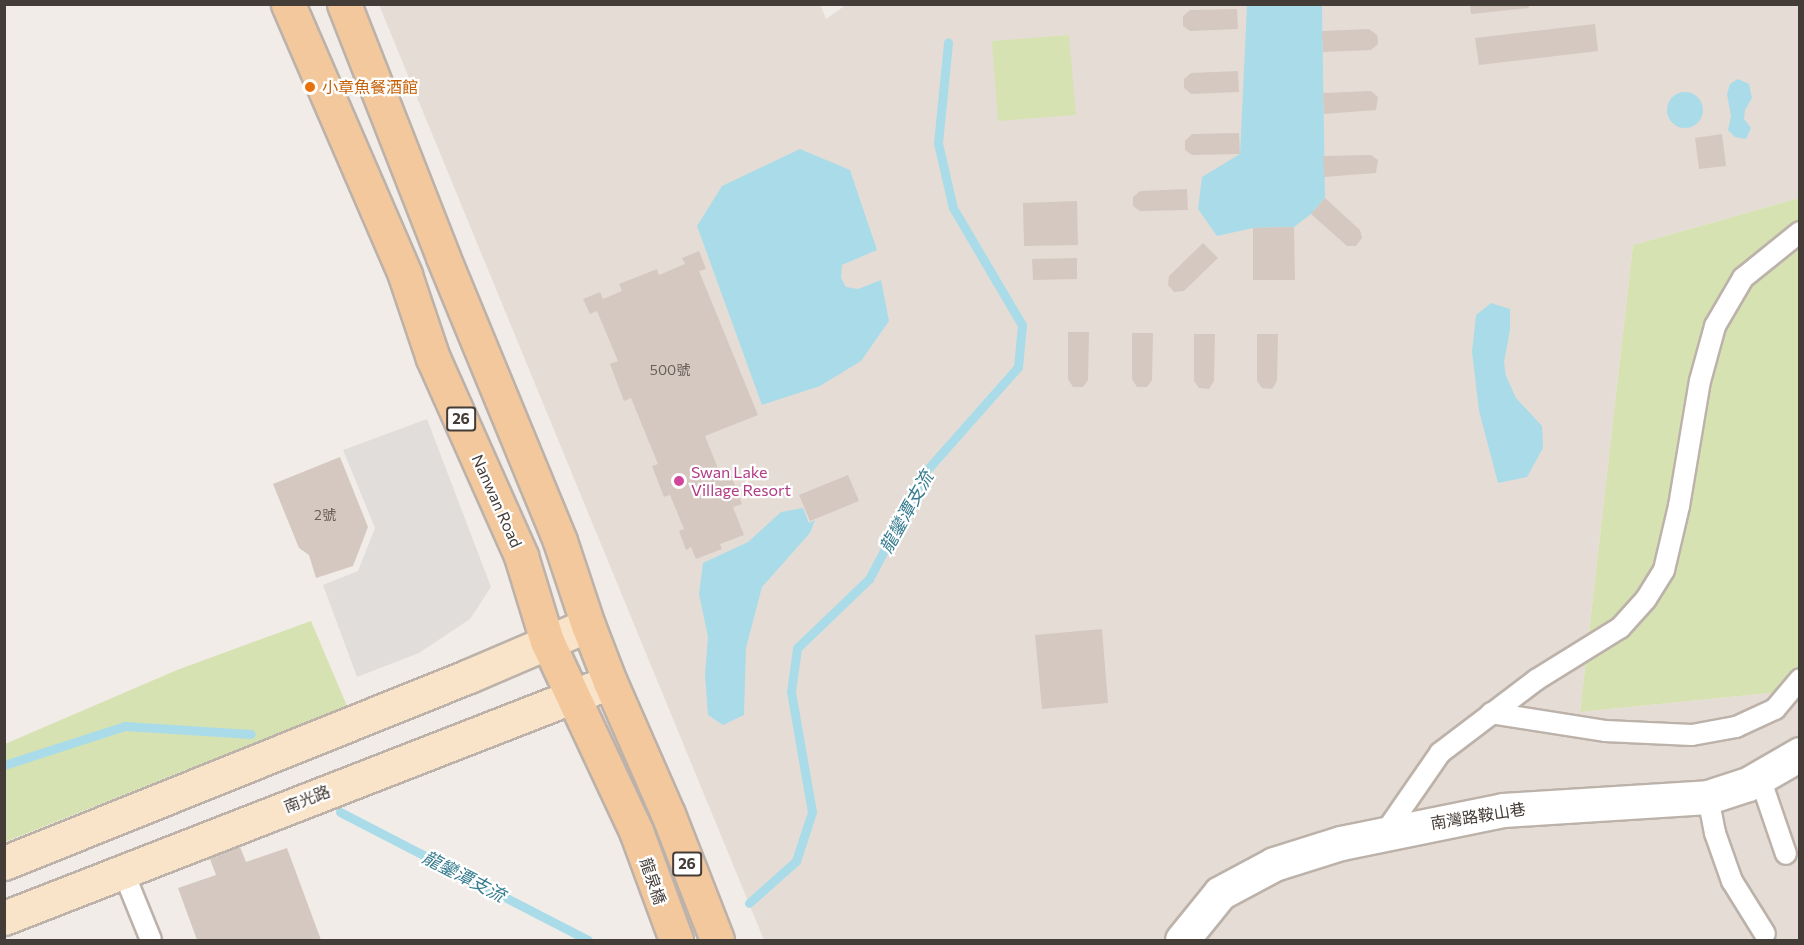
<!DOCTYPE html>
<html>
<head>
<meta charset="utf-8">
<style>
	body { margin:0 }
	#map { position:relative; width:1804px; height:945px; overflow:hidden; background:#f1ece7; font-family:Commissioner,"Noto Sans TC",sans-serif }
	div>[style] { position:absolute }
	.residential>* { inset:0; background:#e5ddd5 }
	.green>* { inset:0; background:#d7e2b3 }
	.parking>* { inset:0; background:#e0dddb }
	.water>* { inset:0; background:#a9dce8 }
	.round { border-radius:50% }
	.stream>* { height:9px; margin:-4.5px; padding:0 4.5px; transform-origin:4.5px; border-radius:4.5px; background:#a9dce8 }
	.building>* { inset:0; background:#d5c8c0 }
	.roads { filter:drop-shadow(2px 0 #bcb2aa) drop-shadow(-2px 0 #bcb2aa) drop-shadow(0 2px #bcb2aa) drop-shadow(0 -2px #bcb2aa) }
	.lane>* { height:20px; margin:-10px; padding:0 10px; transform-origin:10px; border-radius:10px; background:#fff }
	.street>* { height:33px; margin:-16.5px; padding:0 16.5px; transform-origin:16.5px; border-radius:16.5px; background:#fff }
	.secondary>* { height:33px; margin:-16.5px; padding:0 16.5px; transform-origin:16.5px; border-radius:16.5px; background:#f9e3c9 }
	.primary>* { height:33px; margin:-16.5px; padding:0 16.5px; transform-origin:16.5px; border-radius:16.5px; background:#f4c89d }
	.dots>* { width:16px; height:16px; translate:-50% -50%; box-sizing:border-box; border:3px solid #fff; border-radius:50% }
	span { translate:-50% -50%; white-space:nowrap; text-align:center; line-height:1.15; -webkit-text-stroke:4.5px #fff; paint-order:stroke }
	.number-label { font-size:14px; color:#685f58 }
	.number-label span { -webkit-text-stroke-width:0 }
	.shield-label span { padding:2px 4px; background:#fff; border:2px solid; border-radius:4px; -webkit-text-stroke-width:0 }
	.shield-label { font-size:15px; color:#443c36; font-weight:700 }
	.food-label { font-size:16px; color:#c56008 }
	.left { translate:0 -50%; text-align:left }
	.hotel-label { font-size:16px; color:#b23c85 }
	.street-label { font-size:16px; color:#443c36 }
	.water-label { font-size:18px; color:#357c8f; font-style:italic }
	.frame { position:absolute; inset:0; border:6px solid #443c36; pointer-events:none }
</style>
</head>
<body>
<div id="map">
	<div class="residential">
		<div style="clip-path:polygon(820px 4px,826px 19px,847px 4px,1799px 5px,1799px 198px,1633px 245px,1580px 712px,1799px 690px,1799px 940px,764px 940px,379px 5px)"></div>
	</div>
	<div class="green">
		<div style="clip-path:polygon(1069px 35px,1076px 115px,998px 121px,992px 41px)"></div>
		<div style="clip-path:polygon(1799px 198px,1799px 690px,1580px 712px,1633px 245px)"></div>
		<div style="clip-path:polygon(311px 621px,347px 706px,5px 842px,5px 744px,177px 670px)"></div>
	</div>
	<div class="parking">
		<div style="clip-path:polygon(427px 419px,491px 587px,470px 619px,419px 653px,357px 677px,323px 585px,358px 571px,375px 528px,343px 450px)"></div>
	</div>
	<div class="water">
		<div style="clip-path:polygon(1247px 5px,1322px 5px,1325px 198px,1311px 214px,1294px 227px,1253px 228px,1217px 236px,1198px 209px,1202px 177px,1240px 154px)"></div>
		<div style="clip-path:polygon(1738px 79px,1749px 84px,1752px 98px,1745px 110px,1744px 119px,1751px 128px,1746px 139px,1735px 137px,1728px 130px,1731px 116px,1727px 94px,1730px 84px)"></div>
		<div class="round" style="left:1667px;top:92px;width:36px;height:36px"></div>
		<div style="clip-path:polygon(800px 149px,850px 170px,877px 250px,842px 265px,841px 278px,846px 287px,858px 289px,881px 280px,889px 321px,861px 361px,820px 386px,762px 405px,697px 226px,722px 186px)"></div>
		<div style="clip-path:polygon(1491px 303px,1510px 309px,1510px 330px,1504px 362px,1506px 376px,1516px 398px,1542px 426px,1543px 448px,1527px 477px,1498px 483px,1479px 411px,1472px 352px,1476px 315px)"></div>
		<div style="clip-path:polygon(803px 508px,809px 523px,815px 520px,810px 533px,762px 587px,746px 648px,744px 715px,723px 725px,708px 715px,705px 675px,708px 637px,699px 594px,703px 563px,748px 542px,781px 512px)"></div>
	</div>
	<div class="stream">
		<div style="left:4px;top:765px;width:127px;rotate:-17.9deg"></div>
		<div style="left:125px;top:726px;width:126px;rotate:3.6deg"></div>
		<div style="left:340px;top:812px;width:279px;rotate:27.3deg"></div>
		<div style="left:749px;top:903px;width:63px;rotate:-41.8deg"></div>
		<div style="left:796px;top:861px;width:52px;rotate:-71.9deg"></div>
		<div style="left:812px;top:812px;width:122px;rotate:-99.9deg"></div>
		<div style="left:791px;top:692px;width:44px;rotate:-82.2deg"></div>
		<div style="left:797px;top:648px;width:100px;rotate:-43.8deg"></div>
		<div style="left:869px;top:579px;width:122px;rotate:-62.2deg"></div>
		<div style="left:926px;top:471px;width:139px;rotate:-48.5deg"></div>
		<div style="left:1018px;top:367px;width:42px;rotate:-84.6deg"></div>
		<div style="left:1022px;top:325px;width:136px;rotate:-120.5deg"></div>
		<div style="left:953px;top:208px;width:67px;rotate:-103deg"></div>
		<div style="left:938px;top:143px;width:101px;rotate:-84.3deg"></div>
	</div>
	<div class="building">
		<div style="clip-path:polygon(1470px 4px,1528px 4px,1529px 8px,1471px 14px)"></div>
		<div style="clip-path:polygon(1237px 9px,1238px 29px,1190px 31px,1183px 26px,1183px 16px,1190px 10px)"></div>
		<div style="clip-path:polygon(1595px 24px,1598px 51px,1479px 65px,1475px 38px)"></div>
		<div style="clip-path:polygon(1369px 29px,1377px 35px,1378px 40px,1378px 44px,1371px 50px,1323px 52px,1322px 31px)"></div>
		<div style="clip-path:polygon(1238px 71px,1239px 92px,1191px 94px,1184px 88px,1184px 79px,1191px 73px)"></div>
		<div style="clip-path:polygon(1371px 91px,1378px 97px,1376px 110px,1324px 114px,1323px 93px)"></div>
		<div style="clip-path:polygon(1239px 133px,1240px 154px,1192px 155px,1185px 150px,1185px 141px,1192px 134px)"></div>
		<div style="clip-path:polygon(1722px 134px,1726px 166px,1699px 169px,1695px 138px)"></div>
		<div style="clip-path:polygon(1371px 155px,1378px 160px,1376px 173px,1324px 177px,1323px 156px)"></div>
		<div style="clip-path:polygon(1187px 189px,1188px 210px,1140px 211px,1133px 206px,1133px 197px,1140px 191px)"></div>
		<div style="clip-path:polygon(1325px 198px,1360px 230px,1362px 238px,1356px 246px,1347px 246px,1311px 214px)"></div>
		<div style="clip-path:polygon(1077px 201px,1078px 245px,1024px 246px,1023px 203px)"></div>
		<div style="clip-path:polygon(1294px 227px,1295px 280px,1253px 280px,1253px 228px)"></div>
		<div style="clip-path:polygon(1203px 243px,1218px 258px,1184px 291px,1174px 292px,1168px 285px,1169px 276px)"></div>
		<div style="clip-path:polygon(699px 251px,706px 269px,699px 271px,758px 415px,705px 436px,721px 476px,730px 473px,742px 504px,733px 507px,744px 535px,720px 544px,722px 549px,696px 559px,691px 547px,686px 550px,679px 531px,684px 529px,670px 495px,664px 497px,652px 466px,658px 464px,631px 398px,624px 401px,610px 364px,618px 361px,597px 311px,590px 314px,583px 299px,600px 292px,603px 299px,622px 291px,619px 284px,657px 269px,659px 275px,685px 264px,682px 258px)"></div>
		<div style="clip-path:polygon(1077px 258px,1077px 279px,1033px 280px,1032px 259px)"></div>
		<div style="clip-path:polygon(1068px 332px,1089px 332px,1088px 380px,1083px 387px,1073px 387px,1068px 379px)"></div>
		<div style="clip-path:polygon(1132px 333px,1153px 333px,1152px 380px,1147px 387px,1137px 387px,1132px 379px)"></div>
		<div style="clip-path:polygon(1194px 334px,1215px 334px,1214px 381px,1209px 389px,1199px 388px,1194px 381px)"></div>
		<div style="clip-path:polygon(1257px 334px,1278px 334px,1277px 381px,1272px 389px,1262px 388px,1257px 381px)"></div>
		<div style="clip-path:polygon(340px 457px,368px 527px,353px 566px,316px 578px,309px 555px,299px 548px,273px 484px)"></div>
		<div style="clip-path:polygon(848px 475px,859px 501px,810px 521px,799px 495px)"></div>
		<div style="clip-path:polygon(1102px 629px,1108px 703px,1042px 709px,1035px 635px)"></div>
		<div style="clip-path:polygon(240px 847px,246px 862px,287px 848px,321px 940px,197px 940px,178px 888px,216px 875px,210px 859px)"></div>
	</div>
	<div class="roads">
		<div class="lane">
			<div style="left:1491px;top:713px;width:115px;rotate:9deg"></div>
			<div style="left:1605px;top:731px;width:87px;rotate:2.6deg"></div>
			<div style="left:1692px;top:735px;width:45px;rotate:-10.3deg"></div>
			<div style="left:1736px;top:727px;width:43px;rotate:-24.8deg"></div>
			<div style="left:1775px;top:709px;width:39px;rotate:-50deg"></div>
			<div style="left:1760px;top:778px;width:80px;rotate:71.1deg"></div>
			<div style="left:1708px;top:797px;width:37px;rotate:79deg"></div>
			<div style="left:1715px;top:833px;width:51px;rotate:70.5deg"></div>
			<div style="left:1732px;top:881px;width:62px;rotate:58.1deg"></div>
			<div style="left:1384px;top:834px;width:98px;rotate:-55.3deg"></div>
			<div style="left:1440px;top:753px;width:121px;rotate:-37.2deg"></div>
			<div style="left:1536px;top:680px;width:99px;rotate:-31.8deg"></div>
			<div style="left:1620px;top:628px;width:39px;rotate:-48deg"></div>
			<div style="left:1646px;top:599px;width:34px;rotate:-58deg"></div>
			<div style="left:1664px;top:570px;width:66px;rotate:-76.8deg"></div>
			<div style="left:1679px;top:506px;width:127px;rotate:-80.5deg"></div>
			<div style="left:1700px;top:381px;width:57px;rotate:-74.7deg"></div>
			<div style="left:1715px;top:326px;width:56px;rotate:-59.7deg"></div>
			<div style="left:1743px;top:278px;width:73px;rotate:-38.9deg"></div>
			<div style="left:123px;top:871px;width:74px;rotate:67.9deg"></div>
		</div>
		<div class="street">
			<div style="left:1182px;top:940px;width:60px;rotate:-51deg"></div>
			<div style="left:1220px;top:893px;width:61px;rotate:-28.2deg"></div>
			<div style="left:1274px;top:864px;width:70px;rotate:-17.4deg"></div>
			<div style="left:1341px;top:843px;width:165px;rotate:-11.5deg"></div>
			<div style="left:1503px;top:810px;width:205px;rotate:-3.6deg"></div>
			<div style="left:1708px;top:797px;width:42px;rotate:-18deg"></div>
			<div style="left:1748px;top:784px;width:60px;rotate:-30deg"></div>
		</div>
		<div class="secondary">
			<div style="left:4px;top:863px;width:501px;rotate:-21.91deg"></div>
			<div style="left:469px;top:676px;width:129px;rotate:-23.2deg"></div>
			<div style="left:4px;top:918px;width:650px;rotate:-21.28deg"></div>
		</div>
		<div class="primary">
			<div style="left:288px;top:4px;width:295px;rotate:66.6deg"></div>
			<div style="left:405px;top:275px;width:88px;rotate:71.4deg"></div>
			<div style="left:433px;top:358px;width:217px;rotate:66deg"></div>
			<div style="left:521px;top:556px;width:89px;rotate:73deg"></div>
			<div style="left:547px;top:641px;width:210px;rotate:64.9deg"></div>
			<div style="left:636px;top:831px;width:116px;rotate:69.8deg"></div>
			<div style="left:344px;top:4px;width:272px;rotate:68.6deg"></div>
			<div style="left:443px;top:257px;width:307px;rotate:67.6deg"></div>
			<div style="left:560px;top:541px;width:89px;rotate:71.6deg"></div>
			<div style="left:588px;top:625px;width:61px;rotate:68.9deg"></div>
			<div style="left:610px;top:682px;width:144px;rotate:66.3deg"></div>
			<div style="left:668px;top:814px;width:135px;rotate:68.7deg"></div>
		</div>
	</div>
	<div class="dots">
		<div style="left:310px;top:87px;background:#e8710a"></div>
		<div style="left:679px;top:481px;background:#d1479c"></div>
	</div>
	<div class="number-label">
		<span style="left:670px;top:370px">500號</span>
		<span style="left:325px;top:515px">2號</span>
	</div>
	<div class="shield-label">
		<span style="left:461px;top:419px">26</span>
		<span style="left:687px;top:864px">26</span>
	</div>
	<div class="food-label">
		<span class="left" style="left:322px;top:87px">小章魚餐酒館</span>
	</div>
	<div class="hotel-label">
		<span class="left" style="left:691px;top:481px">Swan Lake<br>Village Resort</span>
	</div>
	<div class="street-label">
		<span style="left:497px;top:501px;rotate:66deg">Nanwan Road</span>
		<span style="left:307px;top:799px;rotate:-21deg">南光路</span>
		<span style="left:1478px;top:816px;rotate:-9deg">南灣路鞍山巷</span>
		<span style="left:653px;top:881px;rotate:71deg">龍泉橋</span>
	</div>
	<div class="water-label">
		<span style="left:906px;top:512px;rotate:-61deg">龍鑾潭支流</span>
		<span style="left:464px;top:876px;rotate:27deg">龍鑾潭支流</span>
	</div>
	<div class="frame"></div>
</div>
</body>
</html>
